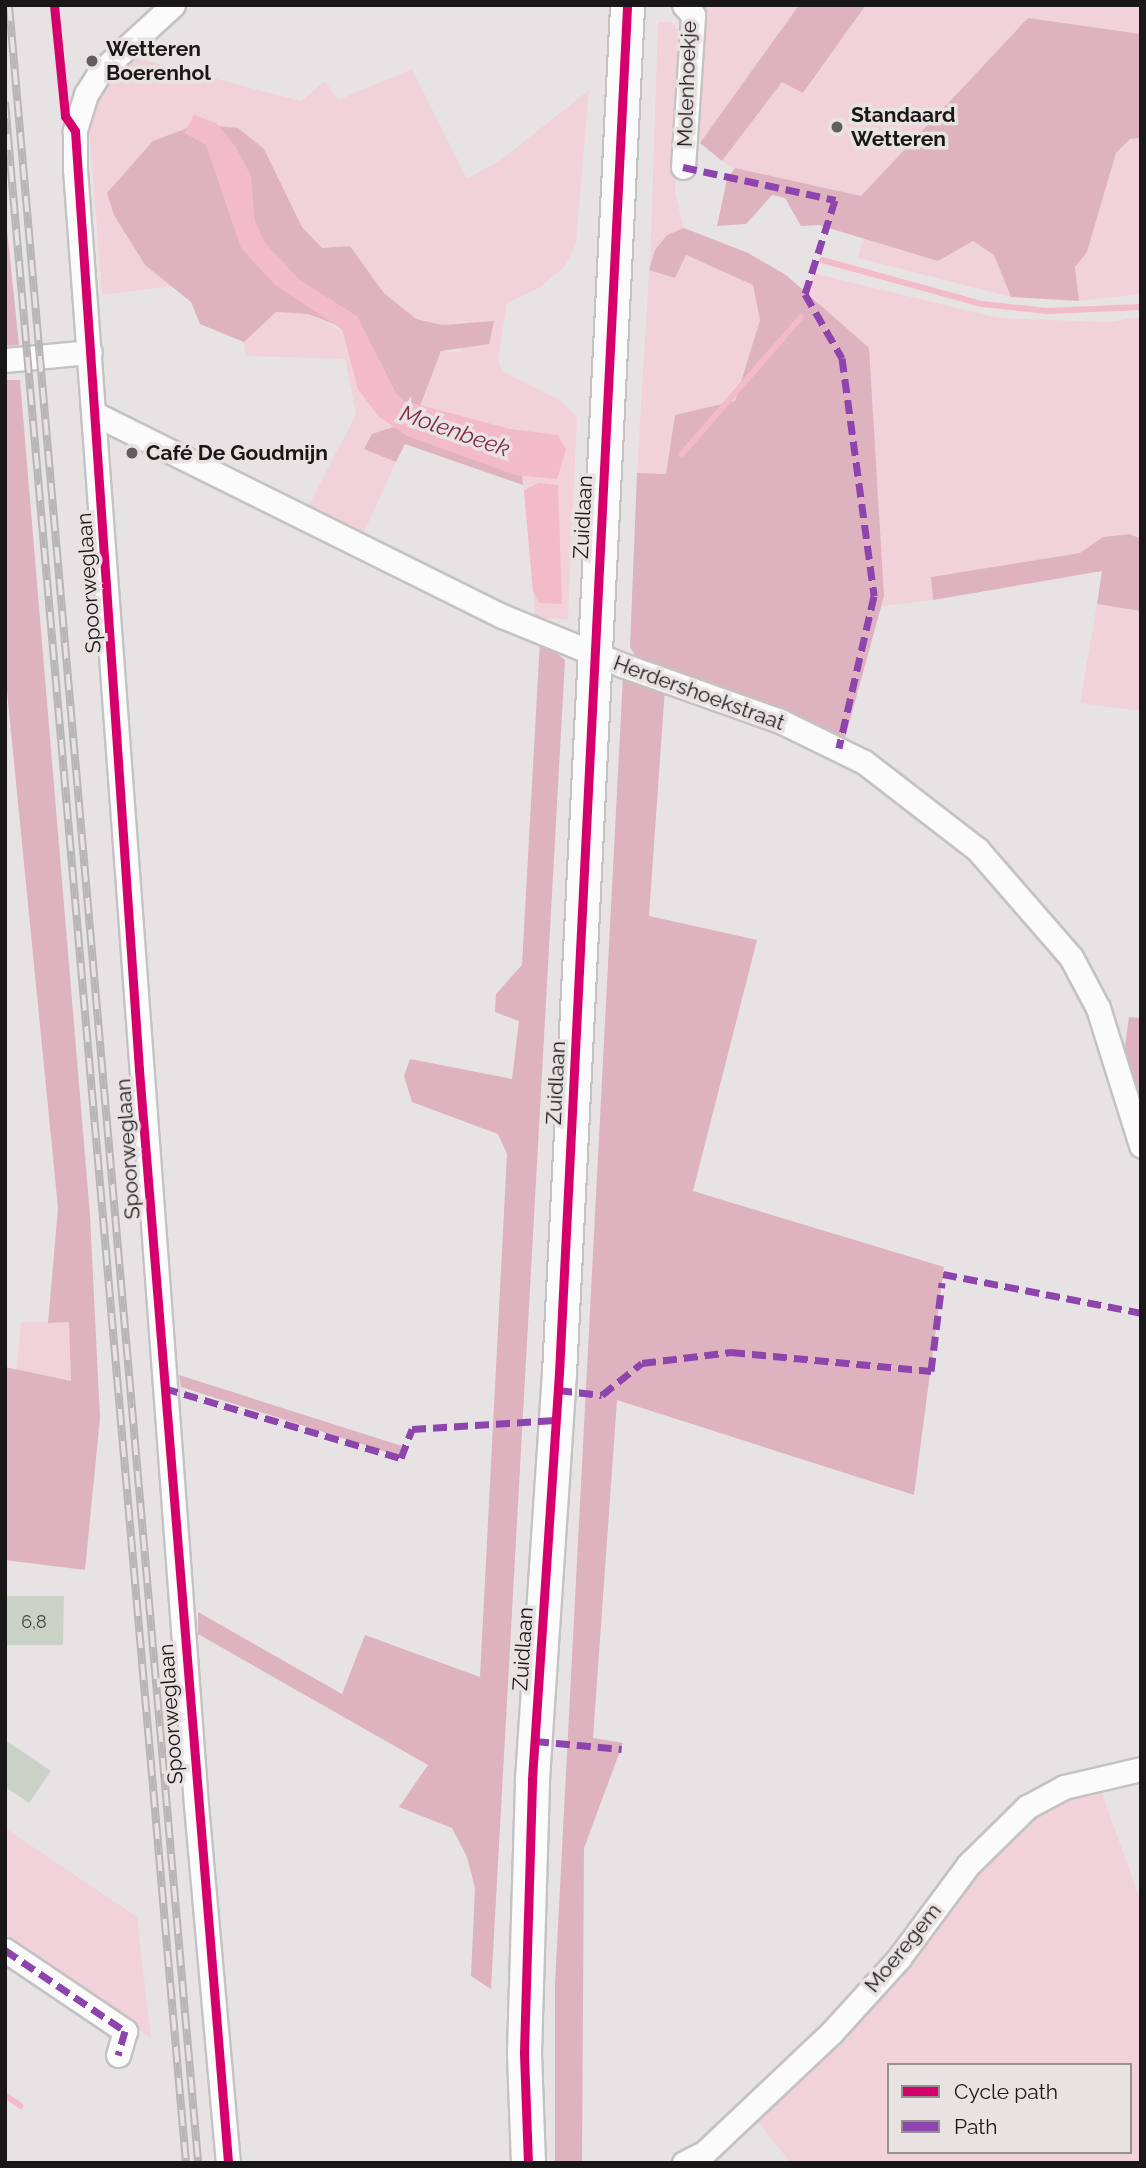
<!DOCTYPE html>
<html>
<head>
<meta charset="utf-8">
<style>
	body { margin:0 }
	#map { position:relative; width:1146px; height:2168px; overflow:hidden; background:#e7e3e4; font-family:Raleway,sans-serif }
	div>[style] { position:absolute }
	.green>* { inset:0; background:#f1d2da }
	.forest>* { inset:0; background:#deb2be }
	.water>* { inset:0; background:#f3bac9 }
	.stream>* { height:6px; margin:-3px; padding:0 3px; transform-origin:3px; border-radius:3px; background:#f3bac9 }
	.building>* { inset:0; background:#cad2c8 }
	.roads { filter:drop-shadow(2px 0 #c4c2c2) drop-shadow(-2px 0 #c4c2c2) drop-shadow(0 2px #c4c2c2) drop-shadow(0 -2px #c4c2c2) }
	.minor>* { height:23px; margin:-11.5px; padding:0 11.5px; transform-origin:11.5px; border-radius:11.5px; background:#fbfbfb }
	.secondary>* { height:33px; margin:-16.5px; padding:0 16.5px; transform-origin:16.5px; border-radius:16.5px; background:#fbfbfb }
	.rail>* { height:8px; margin-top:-4px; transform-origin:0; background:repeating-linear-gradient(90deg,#e8e2e3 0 16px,#b7b5b5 0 32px); box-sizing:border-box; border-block:2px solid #b7b5b5 }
	.quiet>* { height:7px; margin-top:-3.5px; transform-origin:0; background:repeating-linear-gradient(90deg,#8e44ad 0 14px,transparent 0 21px) }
	.cycleway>* { height:9px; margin:-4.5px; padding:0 4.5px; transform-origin:4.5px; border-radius:4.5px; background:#d6006c }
	.dots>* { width:19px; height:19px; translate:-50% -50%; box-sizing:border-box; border:4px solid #e8e2e3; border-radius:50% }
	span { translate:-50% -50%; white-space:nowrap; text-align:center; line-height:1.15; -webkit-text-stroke:7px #e8e2e3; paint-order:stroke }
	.number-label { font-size:18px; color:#454643 }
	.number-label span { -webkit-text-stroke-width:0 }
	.poi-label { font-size:21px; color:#191717; font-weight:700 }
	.left { translate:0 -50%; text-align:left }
	.street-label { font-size:21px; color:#191717 }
	.water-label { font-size:23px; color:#83294a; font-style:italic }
	.frame { position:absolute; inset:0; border:7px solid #191717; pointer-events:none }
	.legend { position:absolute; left:887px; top:2063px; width:245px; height:91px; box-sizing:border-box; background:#e8e2e3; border:2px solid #959191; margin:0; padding:9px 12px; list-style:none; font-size:21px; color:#191717 }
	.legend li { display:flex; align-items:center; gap:14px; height:35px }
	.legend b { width:35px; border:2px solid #959191 }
</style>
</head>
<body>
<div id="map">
	<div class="green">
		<div style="clip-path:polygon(704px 5px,799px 5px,700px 143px,689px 133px)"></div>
		<div style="clip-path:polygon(866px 5px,1141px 5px,1141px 34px,1028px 18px,861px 196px,745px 174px,722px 161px,782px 82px,804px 93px)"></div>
		<div style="clip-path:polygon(658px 22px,671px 22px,683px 35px,675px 192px,684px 228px,667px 235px,650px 265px)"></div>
		<div style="clip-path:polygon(137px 58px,301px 101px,325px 81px,338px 100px,412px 69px,467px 179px,502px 159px,589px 90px,576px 243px,565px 266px,539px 288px,507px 303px,498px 359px,502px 371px,560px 400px,577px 417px,568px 619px,535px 618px,522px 470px,432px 428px,365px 449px,396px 462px,364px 532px,309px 505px,356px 414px,345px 359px,245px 356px,244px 342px,276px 312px,308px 314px,359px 339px,380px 361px,395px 395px,420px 405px,441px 351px,460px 352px,467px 321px,442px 325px,416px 319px,384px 293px,350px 246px,322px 248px,302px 227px,264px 149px,198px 124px,153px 142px,145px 265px,174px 286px,102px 295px,89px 126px,99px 96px)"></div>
		<div style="clip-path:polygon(1141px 138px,1141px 294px,1079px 301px,1075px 267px,1087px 252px,1116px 153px,1130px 139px)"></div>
		<div style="clip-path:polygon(863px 238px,938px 261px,973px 241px,994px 255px,1011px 297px,858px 258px)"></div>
		<div style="clip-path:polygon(685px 255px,753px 285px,760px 320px,735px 401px,675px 415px,666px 474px,637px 473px,649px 270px,675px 278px)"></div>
		<div style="clip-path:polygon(812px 273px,999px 318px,1107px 322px,1141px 317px,1141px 539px,1130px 534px,1104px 537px,1080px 553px,931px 577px,933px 600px,882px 606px,884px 596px,818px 301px,807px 293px)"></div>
		<div style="clip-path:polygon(1097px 604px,1141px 611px,1141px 711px,1080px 703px)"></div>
		<div style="clip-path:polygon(21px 1322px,69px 1322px,71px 1381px,16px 1370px)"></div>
		<div style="clip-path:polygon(evenodd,1100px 1788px,1141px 1902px,1141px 2163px,791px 2163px,756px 2120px,866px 2006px,993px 1856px,1045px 1810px,1100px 1788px,889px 2065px,1130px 2065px,1130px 2152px,889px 2152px,889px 2065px)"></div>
		<div style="clip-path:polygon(5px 1828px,137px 1917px,151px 2038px,5px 1941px)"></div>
	</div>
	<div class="forest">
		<div style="clip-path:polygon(799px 5px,866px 5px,803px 93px,782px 82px,722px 161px,700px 143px)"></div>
		<div style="clip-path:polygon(1028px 18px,1141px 34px,1141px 138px,1130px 139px,1116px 153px,1087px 252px,1075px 267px,1079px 301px,1011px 297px,994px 255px,973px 241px,938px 261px,819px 225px,801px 226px,785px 198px,772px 195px,746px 224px,717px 226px,727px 179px,735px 168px,861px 196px)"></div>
		<div style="clip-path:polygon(198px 124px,238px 128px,264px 149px,302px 227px,322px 248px,350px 246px,384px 293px,416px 319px,442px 325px,494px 321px,489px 344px,441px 351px,420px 406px,410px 408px,395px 395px,380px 361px,336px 325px,308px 314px,276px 312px,244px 342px,200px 324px,191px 302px,145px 265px,114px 215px,107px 193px,153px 141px)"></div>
		<div style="clip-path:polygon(5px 210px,19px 345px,5px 346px)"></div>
		<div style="clip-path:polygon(684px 228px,748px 253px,786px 275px,869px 348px,884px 596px,844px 742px,777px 709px,636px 657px,630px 647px,637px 473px,666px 474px,675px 415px,735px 401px,760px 320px,753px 285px,686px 255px,675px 278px,649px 270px,655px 250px,667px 235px)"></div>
		<div style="clip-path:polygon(5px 380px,20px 380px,90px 1215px,100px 1418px,85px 1570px,5px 1560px,5px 1367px,71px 1381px,69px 1322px,48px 1323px,58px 1208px,5px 671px)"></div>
		<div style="clip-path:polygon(406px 423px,522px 470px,523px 485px,405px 444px,396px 462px,364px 449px,372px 434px)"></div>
		<div style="clip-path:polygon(1130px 534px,1141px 539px,1141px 611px,1097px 604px,1102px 571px,933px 600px,931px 577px,1080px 553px,1103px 537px)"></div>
		<div style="clip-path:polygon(540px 640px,565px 660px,491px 1989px,471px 1976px,475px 1888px,467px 1857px,452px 1828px,399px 1807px,428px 1765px,198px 1634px,198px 1612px,342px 1694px,365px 1635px,480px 1677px,507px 1154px,498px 1134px,412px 1102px,404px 1076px,410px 1059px,512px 1079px,519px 1021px,495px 1012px,496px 994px,522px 965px)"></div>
		<div style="clip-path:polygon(623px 676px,665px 688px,649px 916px,757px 940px,693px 1191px,944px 1267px,914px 1495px,617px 1400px,593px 1738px,623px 1743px,584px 1848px,582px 2163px,555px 2163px,555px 1984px)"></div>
		<div style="clip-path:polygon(1129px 1017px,1141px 1018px,1141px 1119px,1123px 1059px)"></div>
		<div style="clip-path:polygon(179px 1375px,402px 1446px,399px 1456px,181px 1387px)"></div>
	</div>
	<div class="water">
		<div style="clip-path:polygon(194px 115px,216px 123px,236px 147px,251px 176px,255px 221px,265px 243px,300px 280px,357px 316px,396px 393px,405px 401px,510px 429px,558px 435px,566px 450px,557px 479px,515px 475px,407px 436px,378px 416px,358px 389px,342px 329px,276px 286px,241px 248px,206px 145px,184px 133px)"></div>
		<div style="clip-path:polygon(539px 483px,558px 485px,562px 604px,539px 603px,533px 591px,524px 490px)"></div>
	</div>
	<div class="stream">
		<div style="left:822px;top:260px;width:166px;rotate:15.4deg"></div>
		<div style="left:982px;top:304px;width:65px;rotate:6.1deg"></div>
		<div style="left:1047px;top:311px;width:94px;rotate:-2.4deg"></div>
		<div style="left:682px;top:454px;width:181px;rotate:-49deg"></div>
		<div style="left:5px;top:2095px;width:19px;rotate:35deg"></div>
	</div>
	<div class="building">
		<div style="clip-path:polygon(5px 1596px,64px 1596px,63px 1645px,5px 1645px)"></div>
		<div style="clip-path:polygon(5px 1740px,51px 1771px,29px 1803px,5px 1787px)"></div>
	</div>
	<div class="roads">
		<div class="minor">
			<div style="left:173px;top:5px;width:99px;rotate:137.5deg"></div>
			<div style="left:100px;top:72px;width:26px;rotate:122deg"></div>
			<div style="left:86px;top:94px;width:39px;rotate:107deg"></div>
			<div style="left:75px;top:131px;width:38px;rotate:90deg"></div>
			<div style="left:75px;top:169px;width:1640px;rotate:85.77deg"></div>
			<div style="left:196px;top:1805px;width:359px;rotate:84.9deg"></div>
			<div style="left:683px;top:167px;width:152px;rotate:-86.2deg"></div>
			<div style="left:693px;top:15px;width:13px;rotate:-132deg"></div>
			<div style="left:5px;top:360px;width:85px;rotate:-5.4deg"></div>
			<div style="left:95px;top:414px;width:454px;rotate:26.4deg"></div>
			<div style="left:502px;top:616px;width:130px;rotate:22.2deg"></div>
			<div style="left:622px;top:665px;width:168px;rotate:19.5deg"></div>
			<div style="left:780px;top:721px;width:93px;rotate:26deg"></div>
			<div style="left:864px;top:762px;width:143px;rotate:37.6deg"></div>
			<div style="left:977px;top:849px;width:143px;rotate:49deg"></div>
			<div style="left:1071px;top:957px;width:58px;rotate:62.1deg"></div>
			<div style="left:1098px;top:1008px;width:144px;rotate:72.6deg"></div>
			<div style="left:5px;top:1950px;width:145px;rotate:34deg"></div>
			<div style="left:125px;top:2031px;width:25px;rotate:106deg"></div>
			<div style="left:684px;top:2163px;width:22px;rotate:-27deg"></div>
			<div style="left:704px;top:2153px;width:176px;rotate:-43.4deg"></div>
			<div style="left:832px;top:2032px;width:100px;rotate:-47.8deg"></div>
			<div style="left:899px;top:1958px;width:116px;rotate:-53.4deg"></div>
			<div style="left:968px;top:1865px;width:83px;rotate:-44.5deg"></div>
			<div style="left:1027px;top:1807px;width:42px;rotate:-28.4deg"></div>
			<div style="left:1064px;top:1787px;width:79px;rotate:-13.2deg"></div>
		</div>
		<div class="secondary">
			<div style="left:528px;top:2163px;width:111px;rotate:-92.1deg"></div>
			<div style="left:524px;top:2052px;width:273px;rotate:-88.3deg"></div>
			<div style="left:532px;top:1779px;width:407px;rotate:-86.2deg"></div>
			<div style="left:559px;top:1373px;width:1370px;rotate:-87.15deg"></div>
		</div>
	</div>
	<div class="rail">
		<div style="left:9px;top:5px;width:2166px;rotate:84.99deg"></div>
		<div style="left:5px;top:102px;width:2069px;rotate:84.98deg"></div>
	</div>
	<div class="quiet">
		<div style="left:683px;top:167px;width:156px;rotate:12.2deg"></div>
		<div style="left:835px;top:200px;width:99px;rotate:107.7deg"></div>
		<div style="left:805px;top:294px;width:74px;rotate:60deg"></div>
		<div style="left:842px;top:358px;width:240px;rotate:82.3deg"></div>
		<div style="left:874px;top:596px;width:156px;rotate:103deg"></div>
		<div style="left:943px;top:1274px;width:202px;rotate:11.1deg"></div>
		<div style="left:164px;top:1388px;width:247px;rotate:16.5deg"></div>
		<div style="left:401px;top:1458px;width:31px;rotate:-69deg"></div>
		<div style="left:412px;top:1429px;width:144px;rotate:-3.6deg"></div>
		<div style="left:558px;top:1390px;width:44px;rotate:6.5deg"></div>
		<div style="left:602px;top:1395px;width:51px;rotate:-38.7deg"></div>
		<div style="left:642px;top:1363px;width:90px;rotate:-7deg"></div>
		<div style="left:731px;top:1352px;width:201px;rotate:5.4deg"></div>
		<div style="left:931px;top:1371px;width:89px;rotate:-82.9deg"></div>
		<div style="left:535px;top:1741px;width:87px;rotate:5.3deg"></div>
		<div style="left:5px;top:1950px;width:145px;rotate:34deg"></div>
		<div style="left:125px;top:2031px;width:25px;rotate:106deg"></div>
	</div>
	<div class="cycleway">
		<div style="left:54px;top:5px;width:112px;rotate:84.3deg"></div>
		<div style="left:65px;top:116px;width:18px;rotate:56deg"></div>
		<div style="left:75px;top:131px;width:941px;rotate:86.1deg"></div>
		<div style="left:139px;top:1070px;width:1097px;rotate:85.34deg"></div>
		<div style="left:528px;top:2163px;width:111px;rotate:-92.1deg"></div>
		<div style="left:524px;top:2052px;width:273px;rotate:-88.3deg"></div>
		<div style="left:532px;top:1779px;width:407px;rotate:-86.2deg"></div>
		<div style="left:559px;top:1373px;width:1370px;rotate:-87.15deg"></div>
	</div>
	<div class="dots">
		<div style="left:92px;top:61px;background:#615e5f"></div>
		<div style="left:837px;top:127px;background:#615e5f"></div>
		<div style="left:132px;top:453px;background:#615e5f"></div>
	</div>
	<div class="number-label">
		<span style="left:34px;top:1622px">6,8</span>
	</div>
	<div class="poi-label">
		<span class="left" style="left:106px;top:61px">Wetteren<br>Boerenhol</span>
		<span class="left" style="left:851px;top:127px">Standaard<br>Wetteren</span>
		<span class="left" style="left:146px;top:453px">Café De Goudmijn</span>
	</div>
	<div class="street-label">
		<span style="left:687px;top:84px;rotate:-88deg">Molenhoekje</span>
		<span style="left:583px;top:517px;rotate:-87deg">Zuidlaan</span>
		<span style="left:89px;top:583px;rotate:-94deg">Spoorweglaan</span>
		<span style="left:699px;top:693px;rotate:20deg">Herdershoekstraat</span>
		<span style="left:556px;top:1083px;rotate:-87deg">Zuidlaan</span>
		<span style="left:128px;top:1149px;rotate:-94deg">Spoorweglaan</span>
		<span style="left:523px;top:1649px;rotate:-86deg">Zuidlaan</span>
		<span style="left:171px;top:1714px;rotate:-94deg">Spoorweglaan</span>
		<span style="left:903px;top:1948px;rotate:-51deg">Moeregem</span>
	</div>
	<div class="water-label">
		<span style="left:455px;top:431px;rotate:19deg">Molenbeek</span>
	</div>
	<div class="frame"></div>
	<ul class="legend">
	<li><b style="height:9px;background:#d6006c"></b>Cycle path</li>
	<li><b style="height:9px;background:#8e44ad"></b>Path</li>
	</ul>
</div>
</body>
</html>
